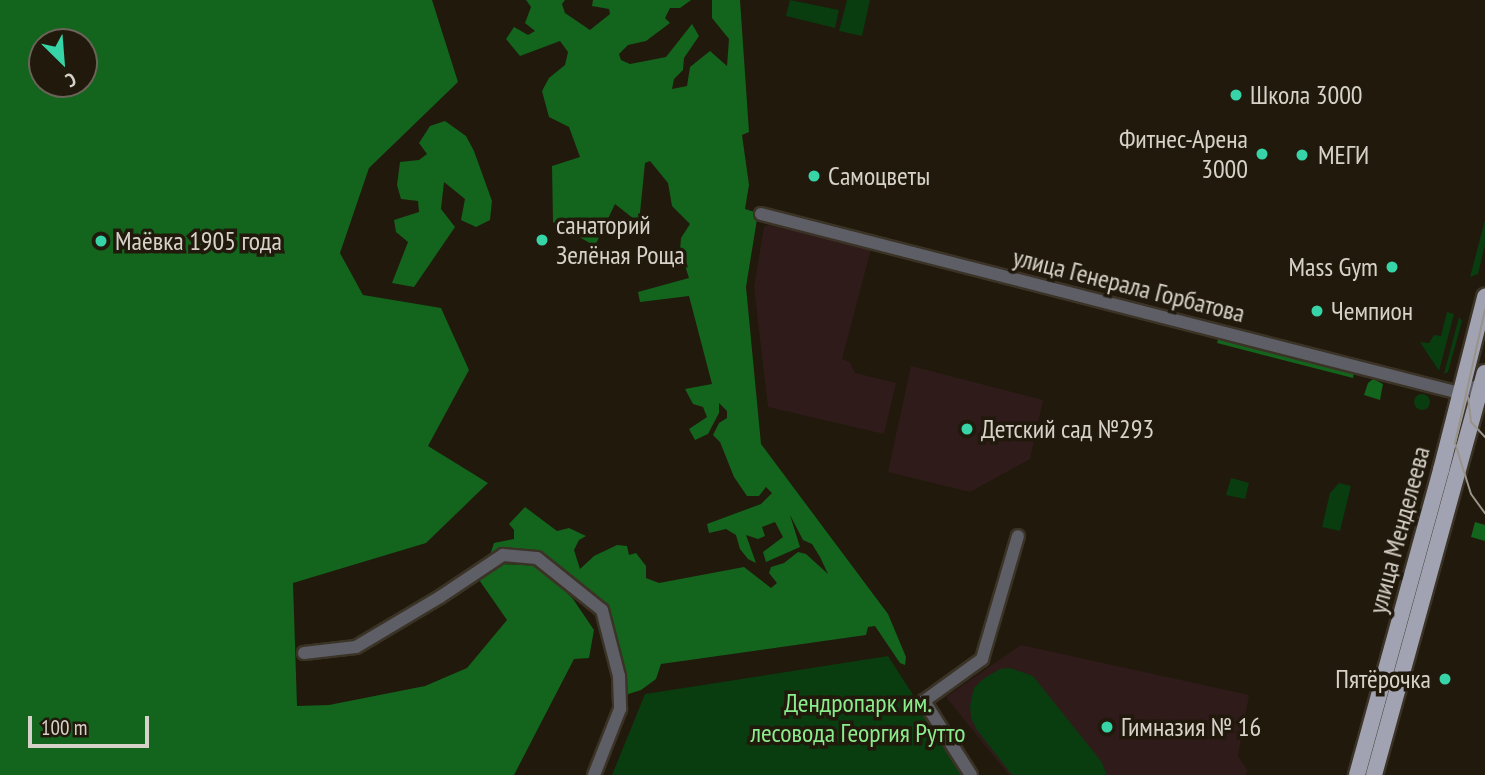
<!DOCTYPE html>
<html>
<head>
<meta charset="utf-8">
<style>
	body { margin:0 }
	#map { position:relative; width:1485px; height:775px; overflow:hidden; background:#21190c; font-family:"PT Sans Narrow",sans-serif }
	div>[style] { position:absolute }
	.education>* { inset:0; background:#2f1c1a }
	.green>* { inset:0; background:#093c0f }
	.round { border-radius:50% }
	.forest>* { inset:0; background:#13641d }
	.roads { filter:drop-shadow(2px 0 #3a3326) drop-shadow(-2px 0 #3a3326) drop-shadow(0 2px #3a3326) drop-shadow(0 -2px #3a3326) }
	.minor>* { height:12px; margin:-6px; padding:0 6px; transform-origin:6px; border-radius:6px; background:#5e5e66 }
	.major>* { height:16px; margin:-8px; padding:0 8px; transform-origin:8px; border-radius:8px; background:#a2a3b2 }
	.tram>* { height:2px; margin:-1px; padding:0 1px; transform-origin:1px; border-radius:1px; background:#999389 }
	.dots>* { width:19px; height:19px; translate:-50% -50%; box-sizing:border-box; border:4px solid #21190c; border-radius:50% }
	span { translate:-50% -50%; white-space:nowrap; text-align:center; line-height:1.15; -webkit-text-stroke:7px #21190c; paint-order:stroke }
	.poi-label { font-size:26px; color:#d7d2c9 }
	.left { translate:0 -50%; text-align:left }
	.right { translate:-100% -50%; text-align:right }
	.street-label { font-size:26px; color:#d7d2c9 }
	.park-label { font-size:26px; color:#8bec8d }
	.north { position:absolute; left:28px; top:28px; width:70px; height:70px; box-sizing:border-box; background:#21190c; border:2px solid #6a6358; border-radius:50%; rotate:155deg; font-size:19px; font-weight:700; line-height:28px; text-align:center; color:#d7d2c9 }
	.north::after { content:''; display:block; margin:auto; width:24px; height:32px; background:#36d4a7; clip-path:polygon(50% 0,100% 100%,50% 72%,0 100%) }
	.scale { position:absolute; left:28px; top:716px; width:121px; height:32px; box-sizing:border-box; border:4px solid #d7d2c9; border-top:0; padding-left:9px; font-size:21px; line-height:24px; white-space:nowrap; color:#d7d2c9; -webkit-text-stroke:5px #21190c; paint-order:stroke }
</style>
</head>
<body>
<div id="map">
	<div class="education">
		<div style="clip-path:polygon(769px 225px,871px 249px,842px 359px,850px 362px,855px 373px,896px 383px,884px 434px,768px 407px,754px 287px,764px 227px)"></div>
		<div style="clip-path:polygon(911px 366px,1043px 400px,1030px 459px,970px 492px,888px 472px)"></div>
		<div style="clip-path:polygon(1021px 645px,1249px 695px,1238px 756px,1247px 770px,1246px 775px,1009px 775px,946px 697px)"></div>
	</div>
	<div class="green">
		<div style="clip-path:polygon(790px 0,839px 10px,835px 28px,786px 16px)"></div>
		<div style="clip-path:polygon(847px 0,870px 0,862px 36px,839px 31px)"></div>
		<div style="clip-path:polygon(1485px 220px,1485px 245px,1478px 274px,1470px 277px)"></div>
		<div style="clip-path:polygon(1447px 312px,1454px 314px,1439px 371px,1420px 342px,1429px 343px,1434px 335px,1441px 336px)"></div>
		<div style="clip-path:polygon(1459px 317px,1462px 321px,1448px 372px,1444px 374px)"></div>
		<div class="round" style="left:1414px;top:394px;width:16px;height:16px"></div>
		<div style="clip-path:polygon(1231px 478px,1249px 483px,1245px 499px,1226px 495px)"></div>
		<div style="clip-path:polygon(1339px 483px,1351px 486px,1340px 531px,1322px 527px,1330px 493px)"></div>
		<div style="clip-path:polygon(888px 656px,965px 775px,612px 775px,645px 694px)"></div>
		<div style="clip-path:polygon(1010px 668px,1033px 676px,1101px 761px,1107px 775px,1012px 775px,977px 730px,971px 718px,970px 705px,974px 688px,983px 679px,1000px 669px)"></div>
	</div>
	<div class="forest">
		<div style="clip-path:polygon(evenodd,0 0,432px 0,458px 82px,369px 168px,340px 253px,363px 295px,441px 308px,469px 370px,428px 446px,488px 483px,426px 543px,293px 583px,297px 706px,329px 705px,425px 686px,467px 668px,507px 620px,475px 574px,502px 564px,540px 566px,573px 599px,594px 630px,589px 658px,574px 659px,514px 775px,0 775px,0 0,42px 42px,84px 42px,84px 84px,42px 84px,42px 42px)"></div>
		<div style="clip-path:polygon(526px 0,565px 0,562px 4px,565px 13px,590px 30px,610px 14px,609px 9px,592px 6px,593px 0,691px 0,680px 8px,670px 8px,665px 18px,670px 23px,646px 41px,628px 45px,619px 54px,621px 60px,630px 64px,666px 57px,692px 24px,699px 36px,684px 58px,683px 70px,674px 79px,672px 89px,687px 86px,690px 67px,710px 51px,727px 66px,729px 39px,712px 18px,712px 0,740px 0,749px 132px,742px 135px,749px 185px,745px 209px,758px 213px,746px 287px,761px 444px,888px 614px,906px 657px,905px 665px,900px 663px,875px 626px,868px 627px,866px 635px,661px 664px,656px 679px,641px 690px,622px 696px,603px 607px,573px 576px,542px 555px,490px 555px,494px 543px,514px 539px,514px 530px,509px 524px,525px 507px,557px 531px,569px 528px,586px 536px,579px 540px,574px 550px,580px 569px,594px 556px,617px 545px,627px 546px,629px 555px,636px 553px,646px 566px,646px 578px,659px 583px,744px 567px,771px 588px,777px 583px,769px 573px,771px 567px,784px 563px,798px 552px,806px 554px,828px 574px,820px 557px,812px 544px,803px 540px,790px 515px,800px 547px,766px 562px,763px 552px,783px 537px,775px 522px,762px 527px,765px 536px,758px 539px,746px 535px,756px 563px,748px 559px,740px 549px,736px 535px,726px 529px,709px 533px,707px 524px,761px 504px,772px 493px,766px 487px,759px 496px,747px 496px,734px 477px,720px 442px,713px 435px,719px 423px,727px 418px,727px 411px,719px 403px,719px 413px,708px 434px,695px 440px,689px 429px,707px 417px,703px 407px,693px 404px,685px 389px,712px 384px,689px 296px,640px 302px,638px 292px,689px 278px,680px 250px,681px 238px,690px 224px,672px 206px,668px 183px,650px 161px,645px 163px,639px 223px,615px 204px,595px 246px,553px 222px,552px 166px,580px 157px,569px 127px,549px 117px,542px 91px,549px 78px,565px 65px,568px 52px,560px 41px,520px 56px,506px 39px,514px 27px,528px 35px,535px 31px,525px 23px,531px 7px)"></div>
		<div style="clip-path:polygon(445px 121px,466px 136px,474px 151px,492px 201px,490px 220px,476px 227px,461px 220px,465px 199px,444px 182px,441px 209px,455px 227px,414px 287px,392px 283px,408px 242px,396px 232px,394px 220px,419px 212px,418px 201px,401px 199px,397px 185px,400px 162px,419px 160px,427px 154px,419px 143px,430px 126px)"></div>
		<div style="clip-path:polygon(1219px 336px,1354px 371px,1353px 378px,1217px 343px)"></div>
		<div style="clip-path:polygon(1373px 379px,1383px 384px,1380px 400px,1364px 395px,1368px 383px)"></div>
		<div style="clip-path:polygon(1475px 522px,1485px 525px,1485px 541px,1471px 537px)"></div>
	</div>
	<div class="roads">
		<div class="minor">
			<div style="left:761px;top:214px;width:721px;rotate:14.38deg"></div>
			<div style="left:1459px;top:393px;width:28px;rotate:-21deg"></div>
			<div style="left:304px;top:653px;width:52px;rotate:-6.6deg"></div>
			<div style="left:356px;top:647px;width:98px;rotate:-30.8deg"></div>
			<div style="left:440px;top:597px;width:76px;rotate:-33.7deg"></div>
			<div style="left:503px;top:555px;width:34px;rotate:5deg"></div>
			<div style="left:537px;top:558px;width:83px;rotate:38.7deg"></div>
			<div style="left:602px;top:610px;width:68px;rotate:75.6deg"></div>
			<div style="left:619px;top:676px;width:33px;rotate:88deg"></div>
			<div style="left:620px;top:709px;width:71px;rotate:111.5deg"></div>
			<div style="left:971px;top:775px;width:88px;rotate:-122.4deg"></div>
			<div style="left:924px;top:701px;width:72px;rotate:-35.9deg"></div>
			<div style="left:982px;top:659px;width:128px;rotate:-73.7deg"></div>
		</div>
		<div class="major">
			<div style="left:1357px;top:775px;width:316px;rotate:-74.6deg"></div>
			<div style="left:1441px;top:470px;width:179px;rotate:-75.7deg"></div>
			<div style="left:1374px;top:775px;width:417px;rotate:-74.6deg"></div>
		</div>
	</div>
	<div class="tram">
		<div style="left:1485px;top:310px;width:136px;rotate:102.7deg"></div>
		<div style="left:1455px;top:443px;width:53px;rotate:72.6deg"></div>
		<div style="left:1471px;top:494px;width:24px;rotate:54deg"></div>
		<div style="left:1468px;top:397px;width:25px;rotate:83deg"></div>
		<div style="left:1471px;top:422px;width:21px;rotate:47deg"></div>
	</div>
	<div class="dots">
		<div style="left:1236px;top:95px;background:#36d4a7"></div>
		<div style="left:1262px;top:154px;background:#36d4a7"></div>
		<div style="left:1302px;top:155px;background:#36d4a7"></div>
		<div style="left:814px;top:176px;background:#36d4a7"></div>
		<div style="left:542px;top:240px;background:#36d4a7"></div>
		<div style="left:101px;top:241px;background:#36d4a7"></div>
		<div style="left:1392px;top:267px;background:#36d4a7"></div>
		<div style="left:1317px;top:311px;background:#36d4a7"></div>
		<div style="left:967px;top:429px;background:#36d4a7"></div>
		<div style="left:1445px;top:679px;background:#36d4a7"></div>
		<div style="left:1107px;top:727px;background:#36d4a7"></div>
	</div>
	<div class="poi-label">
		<span class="left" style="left:1250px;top:95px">Школа 3000</span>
		<span class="right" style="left:1248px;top:154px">Фитнес-Арена<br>3000</span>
		<span class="left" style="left:1318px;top:155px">МЕГИ</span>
		<span class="left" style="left:828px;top:176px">Самоцветы</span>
		<span class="left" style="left:556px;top:240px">санаторий<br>Зелёная Роща</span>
		<span class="left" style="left:115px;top:241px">Маёвка 1905 года</span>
		<span class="right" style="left:1378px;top:267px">Mass Gym</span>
		<span class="left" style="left:1331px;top:311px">Чемпион</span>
		<span class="left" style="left:981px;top:429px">Детский сад №293</span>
		<span class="right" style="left:1431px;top:679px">Пятёрочка</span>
		<span class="left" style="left:1121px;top:727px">Гимназия № 16</span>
	</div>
	<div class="street-label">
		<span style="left:1129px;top:285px;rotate:14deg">улица Генерала Горбатова</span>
		<span style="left:1399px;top:530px;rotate:-75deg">улица Менделеева</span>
	</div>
	<div class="park-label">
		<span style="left:858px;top:718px">Дендропарк им.<br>лесовода Георгия Рутто</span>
	</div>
	<div class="north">С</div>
	<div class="scale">100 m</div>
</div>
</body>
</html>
